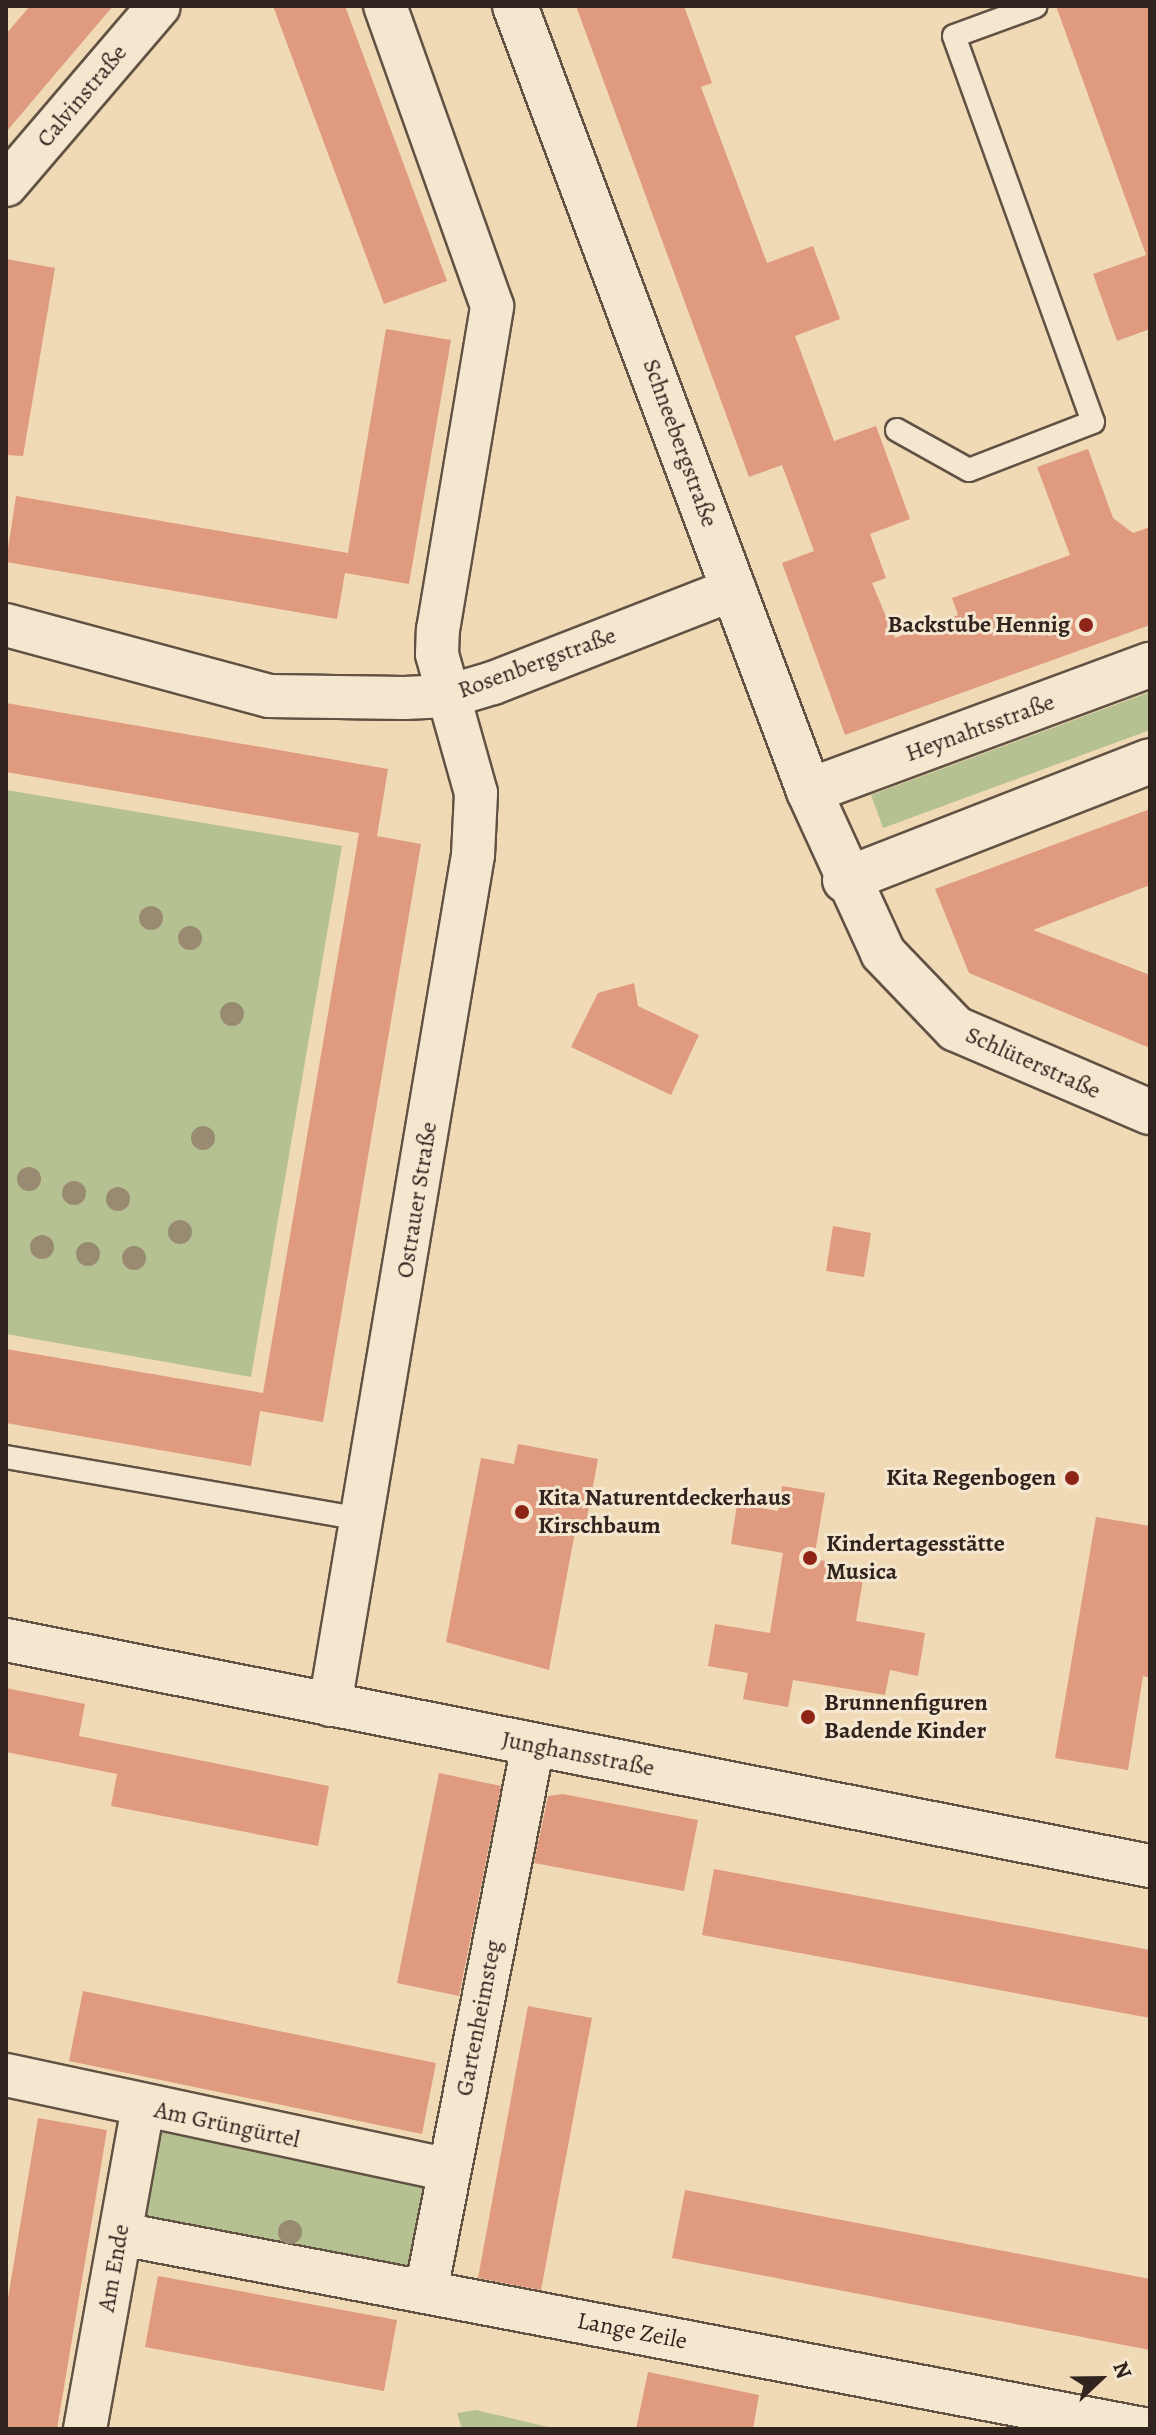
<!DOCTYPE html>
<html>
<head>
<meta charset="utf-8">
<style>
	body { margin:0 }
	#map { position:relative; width:1156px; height:2435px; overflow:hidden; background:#f0dab5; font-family:Alegreya,serif }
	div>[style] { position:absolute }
	.green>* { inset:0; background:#b5c191 }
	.building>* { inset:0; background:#df9a7f }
	.roads { filter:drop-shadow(2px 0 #615244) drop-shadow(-2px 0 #615244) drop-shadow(0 2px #615244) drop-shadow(0 -2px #615244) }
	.service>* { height:22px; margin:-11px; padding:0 11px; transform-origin:11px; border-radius:11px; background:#f5e7cf }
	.minor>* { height:42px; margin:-21px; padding:0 21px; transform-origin:21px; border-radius:21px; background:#f5e7cf }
	.tertiary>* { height:44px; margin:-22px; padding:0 22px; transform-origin:22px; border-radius:22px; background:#f5e7cf }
	.trees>* { width:24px; height:24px; margin:-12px; border-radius:50%; background:#998b72 }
	.dots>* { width:22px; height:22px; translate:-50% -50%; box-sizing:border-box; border:4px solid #f5e7cf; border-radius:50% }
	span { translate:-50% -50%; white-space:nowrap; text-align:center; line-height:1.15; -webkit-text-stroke:6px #f5e7cf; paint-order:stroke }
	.street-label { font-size:24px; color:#31241f }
	.poi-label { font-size:24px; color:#31241f; font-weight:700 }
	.right { translate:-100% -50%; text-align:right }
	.left { translate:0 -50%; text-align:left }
	.frame { position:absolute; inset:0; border:8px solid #31241f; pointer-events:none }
	.north { position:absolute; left:1060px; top:2339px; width:80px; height:80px; -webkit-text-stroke:6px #f5e7cf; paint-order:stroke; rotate:68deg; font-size:22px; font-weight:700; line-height:32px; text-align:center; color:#31241f }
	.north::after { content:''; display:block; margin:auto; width:28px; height:36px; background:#31241f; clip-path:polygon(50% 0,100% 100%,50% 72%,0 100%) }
</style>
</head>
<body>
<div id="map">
	<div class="green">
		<div style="clip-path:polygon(1150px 692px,1150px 730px,883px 828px,871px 795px)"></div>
		<div style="clip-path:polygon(6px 790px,342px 846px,251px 1377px,6px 1334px)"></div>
		<div style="clip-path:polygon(175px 2128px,418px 2180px,426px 2197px,410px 2263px,395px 2270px,153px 2224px,144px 2215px,159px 2131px)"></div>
		<div style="clip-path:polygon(476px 2410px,548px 2427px,548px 2429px,462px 2429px,457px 2413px)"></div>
	</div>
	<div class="building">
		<div style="clip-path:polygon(30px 6px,113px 6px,6px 132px,6px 34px)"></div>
		<div style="clip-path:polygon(273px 6px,345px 6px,447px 281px,384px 304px)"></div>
		<div style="clip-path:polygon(576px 6px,684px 6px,712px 83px,701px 87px,767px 263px,813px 246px,840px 319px,795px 336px,834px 441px,876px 426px,910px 519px,870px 534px,886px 578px,872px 583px,895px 638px,958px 615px,952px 598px,1070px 555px,1037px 467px,1088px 449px,1113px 518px,1133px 533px,1150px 527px,1150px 625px,845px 735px,782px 563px,814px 551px,782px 465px,749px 477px)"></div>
		<div style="clip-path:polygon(1056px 6px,1150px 6px,1150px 329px,1117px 341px,1093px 274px,1146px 255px)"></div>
		<div style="clip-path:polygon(6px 259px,55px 268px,23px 456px,6px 455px)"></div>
		<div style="clip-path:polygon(386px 329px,451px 340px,409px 584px,345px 573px,337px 619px,6px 562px,16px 496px,348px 553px)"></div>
		<div style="clip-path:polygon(6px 703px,388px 769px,377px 836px,421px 844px,323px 1422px,260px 1411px,251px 1466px,6px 1423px,6px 1349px,263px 1393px,359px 833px,6px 772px)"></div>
		<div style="clip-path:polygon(1150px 809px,1150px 885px,1033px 930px,1150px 975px,1150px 1048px,969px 973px,935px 889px)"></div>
		<div style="clip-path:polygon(634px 983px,638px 1006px,699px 1035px,671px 1095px,571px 1047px,598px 993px)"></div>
		<div style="clip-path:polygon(833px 1226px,871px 1233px,864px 1277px,826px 1271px)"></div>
		<div style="clip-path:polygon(518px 1444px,598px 1459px,584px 1534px,575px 1532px,549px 1670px,446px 1642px,481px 1458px,514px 1464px)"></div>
		<div style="clip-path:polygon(782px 1486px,825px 1493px,814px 1559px,865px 1568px,856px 1621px,925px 1633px,918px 1676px,890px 1670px,885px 1695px,793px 1680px,788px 1707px,743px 1699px,748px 1673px,708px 1666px,715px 1624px,770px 1633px,783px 1553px,731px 1544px,737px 1504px,778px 1511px)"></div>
		<div style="clip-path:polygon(1096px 1517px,1150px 1526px,1150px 1678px,1143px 1676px,1128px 1770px,1055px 1758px)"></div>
		<div style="clip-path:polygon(6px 1688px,85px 1704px,79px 1736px,329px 1786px,318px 1846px,111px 1806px,117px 1774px,6px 1752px)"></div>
		<div style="clip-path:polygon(439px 1773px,501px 1786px,459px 1996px,397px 1983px)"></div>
		<div style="clip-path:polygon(563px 1794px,698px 1820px,684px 1891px,534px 1863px,548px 1796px)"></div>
		<div style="clip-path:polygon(714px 1869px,1150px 1950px,1150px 2018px,702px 1935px)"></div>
		<div style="clip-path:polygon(83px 1991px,436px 2063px,422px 2134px,69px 2061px)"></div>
		<div style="clip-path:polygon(528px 2006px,592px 2018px,541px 2290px,478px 2278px)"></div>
		<div style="clip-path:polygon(38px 2118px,107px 2130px,57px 2429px,6px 2429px,6px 2310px)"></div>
		<div style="clip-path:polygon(685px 2190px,1150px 2279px,1150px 2350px,672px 2258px)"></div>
		<div style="clip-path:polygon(158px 2276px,397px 2320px,384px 2391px,145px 2347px)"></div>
		<div style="clip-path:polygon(648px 2372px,759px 2395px,753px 2429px,636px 2429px)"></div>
	</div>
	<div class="roads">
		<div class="service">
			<div style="left:897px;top:430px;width:82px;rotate:29.1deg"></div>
			<div style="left:969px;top:470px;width:133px;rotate:-21.2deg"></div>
			<div style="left:1093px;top:422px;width:410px;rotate:-109.8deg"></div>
			<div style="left:954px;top:36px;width:87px;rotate:-20.1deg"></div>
			<div style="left:6px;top:1457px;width:362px;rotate:9.9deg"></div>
		</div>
		<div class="minor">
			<div style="left:6px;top:185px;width:235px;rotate:-49.5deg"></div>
			<div style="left:6px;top:625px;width:272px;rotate:15.1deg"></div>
			<div style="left:269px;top:696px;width:135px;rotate:0.8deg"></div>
			<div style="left:404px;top:698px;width:45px;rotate:-2.5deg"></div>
			<div style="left:449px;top:696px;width:46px;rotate:-16.5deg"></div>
			<div style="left:493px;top:683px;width:259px;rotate:-21.3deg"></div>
			<div style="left:6px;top:1640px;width:1166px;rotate:11.18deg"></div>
			<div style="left:330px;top:1705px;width:862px;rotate:-80.45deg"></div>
			<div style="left:473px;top:855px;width:62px;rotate:-87.2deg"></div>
			<div style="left:476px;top:793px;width:144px;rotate:-105.7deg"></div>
			<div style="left:437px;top:654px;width:24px;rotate:-88deg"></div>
			<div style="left:438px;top:630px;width:328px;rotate:-80.5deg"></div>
			<div style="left:492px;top:306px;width:319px;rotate:-109.6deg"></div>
			<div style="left:6px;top:2075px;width:452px;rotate:12.1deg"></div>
			<div style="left:121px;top:2234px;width:1040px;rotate:10.8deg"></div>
			<div style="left:426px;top:2291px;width:556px;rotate:-78.91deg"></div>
			<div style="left:85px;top:2429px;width:327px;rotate:-79.8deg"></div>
		</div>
		<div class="tertiary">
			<div style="left:515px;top:6px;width:838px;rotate:69.47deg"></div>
			<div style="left:809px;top:791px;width:178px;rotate:65.4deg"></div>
			<div style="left:883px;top:953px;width:105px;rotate:46.2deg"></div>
			<div style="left:956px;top:1029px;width:211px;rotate:23.2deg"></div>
			<div style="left:809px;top:791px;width:364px;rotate:-20.3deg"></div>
			<div style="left:845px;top:880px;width:327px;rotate:-21.3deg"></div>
		</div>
	</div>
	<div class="trees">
		<div style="left:151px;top:918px"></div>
		<div style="left:190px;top:938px"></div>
		<div style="left:232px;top:1014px"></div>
		<div style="left:203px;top:1138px"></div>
		<div style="left:29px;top:1179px"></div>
		<div style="left:74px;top:1193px"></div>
		<div style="left:118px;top:1199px"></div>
		<div style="left:180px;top:1232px"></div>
		<div style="left:42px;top:1247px"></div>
		<div style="left:88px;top:1254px"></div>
		<div style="left:134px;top:1258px"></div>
		<div style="left:290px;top:2232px"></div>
	</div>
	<div class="dots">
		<div style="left:1086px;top:625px;background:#8f2418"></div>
		<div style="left:1072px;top:1478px;background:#8f2418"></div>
		<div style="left:522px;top:1512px;background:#8f2418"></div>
		<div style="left:810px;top:1558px;background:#8f2418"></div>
		<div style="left:808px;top:1717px;background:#8f2418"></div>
	</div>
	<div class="street-label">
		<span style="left:82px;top:96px;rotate:-50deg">Calvinstraße</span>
		<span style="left:680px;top:443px;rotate:70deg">Schneebergstraße</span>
		<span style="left:537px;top:663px;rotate:-20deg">Rosenbergstraße</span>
		<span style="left:980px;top:728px;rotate:-20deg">Heynahtsstraße</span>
		<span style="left:1033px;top:1063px;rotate:24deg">Schlüterstraße</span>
		<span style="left:417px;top:1200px;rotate:-81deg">Ostrauer Straße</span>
		<span style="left:578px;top:1754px;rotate:11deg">Junghansstraße</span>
		<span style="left:479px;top:2018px;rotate:-79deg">Gartenheimsteg</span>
		<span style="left:227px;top:2125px;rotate:12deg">Am Grüngürtel</span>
		<span style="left:114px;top:2268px;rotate:-80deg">Am Ende</span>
		<span style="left:632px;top:2331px;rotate:11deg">Lange Zeile</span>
	</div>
	<div class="poi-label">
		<span class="right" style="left:1070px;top:625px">Backstube Hennig</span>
		<span class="right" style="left:1056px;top:1478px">Kita Regenbogen</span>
		<span class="left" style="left:538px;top:1512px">Kita Naturentdeckerhaus<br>Kirschbaum</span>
		<span class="left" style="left:826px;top:1558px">Kindertagesstätte<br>Musica</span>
		<span class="left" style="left:824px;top:1717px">Brunnenfiguren<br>Badende Kinder</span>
	</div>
	<div class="frame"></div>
	<div class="north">N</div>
</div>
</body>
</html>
